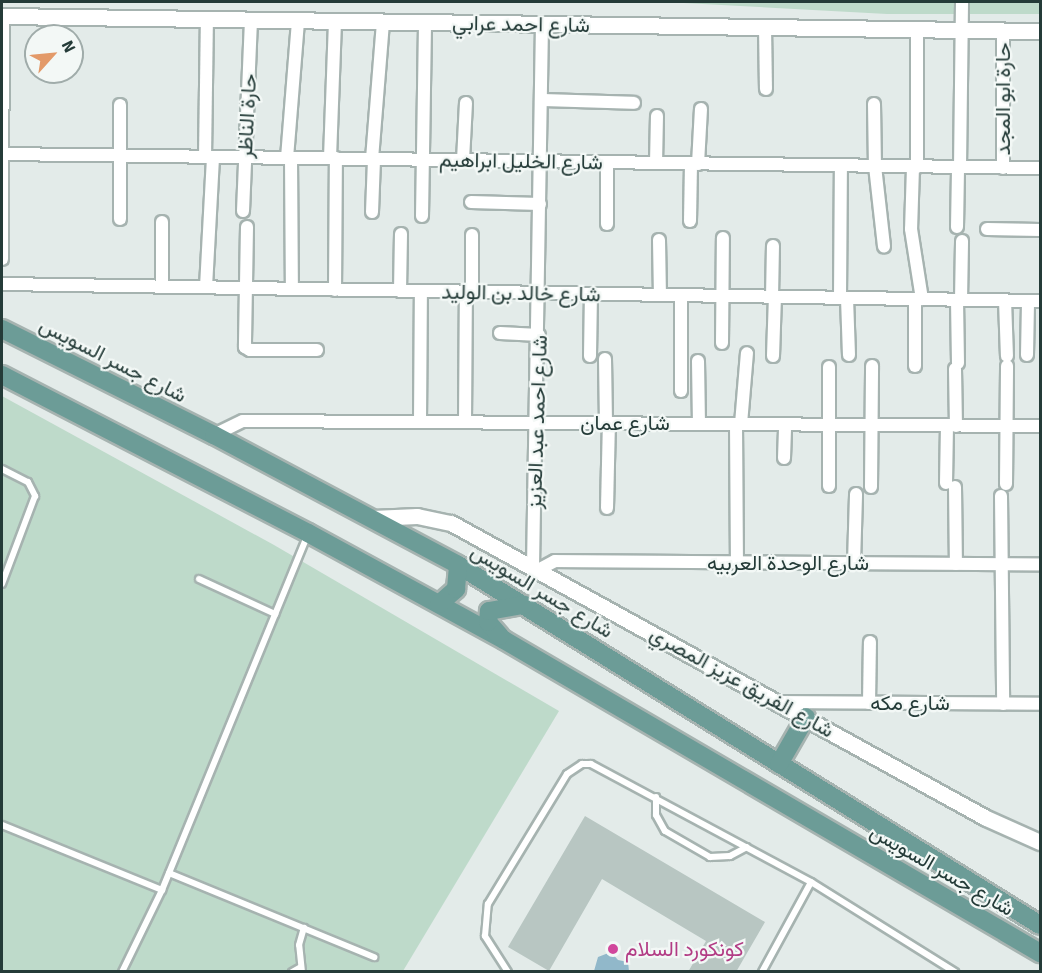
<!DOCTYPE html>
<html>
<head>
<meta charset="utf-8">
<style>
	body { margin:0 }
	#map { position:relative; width:1042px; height:973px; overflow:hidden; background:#e3ebe9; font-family:Signika,Vazirmatn,sans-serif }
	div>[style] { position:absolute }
	.green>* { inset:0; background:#bedaca }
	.water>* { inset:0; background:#91b8ca }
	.building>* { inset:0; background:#b8c6c2 }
	.roads { filter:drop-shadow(2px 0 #a6b3b0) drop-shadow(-2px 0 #a6b3b0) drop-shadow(0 2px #a6b3b0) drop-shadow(0 -2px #a6b3b0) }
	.service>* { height:6px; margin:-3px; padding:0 3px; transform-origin:3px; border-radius:3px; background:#fff }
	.minor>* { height:12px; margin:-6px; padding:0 6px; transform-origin:6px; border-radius:6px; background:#fff }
	.tertiary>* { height:15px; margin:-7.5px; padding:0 7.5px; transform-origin:7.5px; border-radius:7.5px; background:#fff }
	.primary>* { height:18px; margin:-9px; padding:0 9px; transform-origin:9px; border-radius:9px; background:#6c9c97 }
	.dots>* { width:16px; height:16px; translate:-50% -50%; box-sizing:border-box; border:3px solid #f3f8f6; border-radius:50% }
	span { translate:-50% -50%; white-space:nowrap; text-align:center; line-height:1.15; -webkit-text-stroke:4.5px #f3f8f6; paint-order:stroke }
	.street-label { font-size:21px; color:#243b38 }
	.hotel-label { font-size:21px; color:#b23c85 }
	.left { translate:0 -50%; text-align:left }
	.frame { position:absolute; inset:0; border:3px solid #243b38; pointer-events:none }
	.north { position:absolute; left:24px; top:24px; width:60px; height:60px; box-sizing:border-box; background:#f3f8f6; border:2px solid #a0acaa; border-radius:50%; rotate:63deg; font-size:16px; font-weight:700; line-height:24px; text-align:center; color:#243b38 }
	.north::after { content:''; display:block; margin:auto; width:21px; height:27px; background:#e39a69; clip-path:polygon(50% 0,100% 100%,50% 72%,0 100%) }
</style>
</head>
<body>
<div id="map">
	<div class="green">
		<div style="clip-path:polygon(665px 2px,1040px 2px,1040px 14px,887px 14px)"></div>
		<div style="clip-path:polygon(2px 396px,274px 545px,559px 711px,403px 971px,2px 971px)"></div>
	</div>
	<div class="water">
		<div style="clip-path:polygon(611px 952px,618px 960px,628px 962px,629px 971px,594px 971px,598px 957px)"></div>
	</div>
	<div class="building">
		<div style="clip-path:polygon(585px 816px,765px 922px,736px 972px,688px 972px,706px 941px,602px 879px,549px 971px,508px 947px)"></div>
	</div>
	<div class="roads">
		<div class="service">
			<div style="left:2px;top:469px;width:29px;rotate:27deg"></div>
			<div style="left:28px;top:482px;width:16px;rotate:63deg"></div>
			<div style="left:35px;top:496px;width:94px;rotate:110.6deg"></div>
			<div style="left:199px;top:579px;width:84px;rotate:24.7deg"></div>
			<div style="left:656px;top:797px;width:18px;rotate:90deg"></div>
			<div style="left:656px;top:815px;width:18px;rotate:61deg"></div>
			<div style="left:665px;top:831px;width:52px;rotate:30deg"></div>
			<div style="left:710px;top:857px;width:20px;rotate:-3deg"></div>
			<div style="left:730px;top:856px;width:19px;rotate:-28deg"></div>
			<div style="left:2px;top:825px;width:173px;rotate:22.1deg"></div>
			<div style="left:169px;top:873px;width:222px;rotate:22.3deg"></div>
			<div style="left:122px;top:972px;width:91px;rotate:-64deg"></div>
			<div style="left:162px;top:890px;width:383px;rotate:-67.7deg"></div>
			<div style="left:292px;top:972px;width:10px;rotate:-29deg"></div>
			<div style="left:302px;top:972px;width:27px;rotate:-96deg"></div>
			<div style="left:299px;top:945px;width:18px;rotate:-74deg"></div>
			<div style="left:508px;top:972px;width:43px;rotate:-122.6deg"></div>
			<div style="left:485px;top:936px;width:32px;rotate:-85deg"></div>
			<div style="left:488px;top:904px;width:152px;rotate:-58.7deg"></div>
			<div style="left:567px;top:774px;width:18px;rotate:-34deg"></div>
			<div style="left:582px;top:764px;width:9px"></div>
			<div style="left:591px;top:764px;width:250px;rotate:28.2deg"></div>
			<div style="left:811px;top:882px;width:170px;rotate:32deg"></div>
			<div style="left:762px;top:972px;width:102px;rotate:-61.4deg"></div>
		</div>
		<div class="minor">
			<div style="left:765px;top:27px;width:62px;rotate:89.1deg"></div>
			<div style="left:917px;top:30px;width:137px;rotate:90deg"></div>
			<div style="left:541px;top:100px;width:93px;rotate:1.8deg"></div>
			<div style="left:874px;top:104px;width:62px;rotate:89.1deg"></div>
			<div style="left:875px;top:166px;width:81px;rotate:83.6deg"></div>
			<div style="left:2px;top:154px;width:1038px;rotate:0.77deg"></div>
			<div style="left:205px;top:157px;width:138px;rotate:-89.2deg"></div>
			<div style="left:287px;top:158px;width:138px;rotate:-85.4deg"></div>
			<div style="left:291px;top:158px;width:131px;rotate:89.6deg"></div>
			<div style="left:330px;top:158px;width:137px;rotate:-87.9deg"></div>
			<div style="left:372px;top:159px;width:137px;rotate:-85.4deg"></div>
			<div style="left:463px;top:160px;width:57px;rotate:-87deg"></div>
			<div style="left:656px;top:163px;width:47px;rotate:-88.8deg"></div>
			<div style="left:698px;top:164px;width:55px;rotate:-86.9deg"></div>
			<div style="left:913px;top:167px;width:62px;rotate:91.8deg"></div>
			<div style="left:911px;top:229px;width:71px;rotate:81.1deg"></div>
			<div style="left:960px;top:167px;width:165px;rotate:-89.3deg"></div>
			<div style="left:1003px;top:168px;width:137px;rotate:-90deg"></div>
			<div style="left:471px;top:202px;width:69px;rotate:1.7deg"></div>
			<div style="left:243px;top:211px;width:191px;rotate:-87.6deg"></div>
			<div style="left:372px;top:212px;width:53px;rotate:-87.8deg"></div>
			<div style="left:422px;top:216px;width:194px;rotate:-89.1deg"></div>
			<div style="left:120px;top:219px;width:114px;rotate:-90deg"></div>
			<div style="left:690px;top:221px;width:58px;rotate:-89deg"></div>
			<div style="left:607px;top:224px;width:62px;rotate:-90deg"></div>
			<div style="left:247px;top:227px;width:120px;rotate:91deg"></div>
			<div style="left:245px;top:347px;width:6px;rotate:31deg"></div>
			<div style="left:250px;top:350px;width:67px"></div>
			<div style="left:957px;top:227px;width:60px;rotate:-89deg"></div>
			<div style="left:987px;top:229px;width:53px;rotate:1.1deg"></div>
			<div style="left:659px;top:240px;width:55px;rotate:89deg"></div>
			<div style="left:2px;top:259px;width:243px;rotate:-89.8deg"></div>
			<div style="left:2px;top:284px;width:1038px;rotate:0.94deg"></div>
			<div style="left:162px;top:287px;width:65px;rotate:-90deg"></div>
			<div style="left:206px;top:287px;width:130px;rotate:-86.9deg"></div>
			<div style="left:335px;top:290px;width:132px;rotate:-89.6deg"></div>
			<div style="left:400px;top:291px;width:57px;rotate:-89deg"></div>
			<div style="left:472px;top:292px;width:57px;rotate:-90deg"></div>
			<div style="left:772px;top:297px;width:51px;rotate:-88.9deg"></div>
			<div style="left:840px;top:298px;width:133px;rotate:-89.6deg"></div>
			<div style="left:847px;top:298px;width:57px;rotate:88deg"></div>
			<div style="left:915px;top:299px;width:67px;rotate:90deg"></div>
			<div style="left:957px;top:300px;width:63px;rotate:89.1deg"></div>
			<div style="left:961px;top:300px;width:59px;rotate:-89deg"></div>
			<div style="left:1005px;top:300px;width:56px;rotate:88deg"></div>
			<div style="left:500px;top:333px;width:39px;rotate:3deg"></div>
			<div style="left:722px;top:343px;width:105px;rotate:-89.5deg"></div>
			<div style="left:1027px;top:355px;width:54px;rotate:-88.9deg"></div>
			<div style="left:590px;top:356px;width:62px;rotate:-89.1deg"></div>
			<div style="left:773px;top:356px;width:59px;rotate:-88.1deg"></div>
			<div style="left:605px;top:359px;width:64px;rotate:89.1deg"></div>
			<div style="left:698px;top:361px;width:63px;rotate:89.1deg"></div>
			<div style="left:955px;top:369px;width:57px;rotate:89deg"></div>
			<div style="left:681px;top:391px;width:95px;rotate:-90deg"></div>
			<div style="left:420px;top:422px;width:131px;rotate:-89.6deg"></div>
			<div style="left:465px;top:422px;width:130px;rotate:-89.6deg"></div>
			<div style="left:736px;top:424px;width:138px;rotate:89.6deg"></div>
			<div style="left:741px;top:424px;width:71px;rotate:-85.2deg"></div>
			<div style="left:214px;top:435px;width:32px;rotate:-26deg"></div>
			<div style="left:243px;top:421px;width:797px;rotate:0.36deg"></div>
			<div style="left:784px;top:458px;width:34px;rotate:-88deg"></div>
			<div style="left:946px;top:483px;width:57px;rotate:-89deg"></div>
			<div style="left:1006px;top:484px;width:118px;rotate:-89.5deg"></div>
			<div style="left:829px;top:486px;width:119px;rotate:-90deg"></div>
			<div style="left:871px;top:487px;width:121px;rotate:-89.5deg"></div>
			<div style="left:955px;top:487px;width:77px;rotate:89.3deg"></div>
			<div style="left:1001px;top:496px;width:208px;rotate:89.4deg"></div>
			<div style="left:607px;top:508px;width:85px;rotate:-88.7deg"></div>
			<div style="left:854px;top:563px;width:69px;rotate:-88.3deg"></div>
			<div style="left:533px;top:567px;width:543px;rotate:-89.05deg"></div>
			<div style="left:538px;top:570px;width:19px;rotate:-28deg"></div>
			<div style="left:555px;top:561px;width:485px;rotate:0.4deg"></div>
			<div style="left:780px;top:702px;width:260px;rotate:0.4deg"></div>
			<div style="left:869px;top:703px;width:61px;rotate:-89.1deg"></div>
		</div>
		<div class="tertiary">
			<div style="left:2px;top:16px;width:1038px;rotate:0.83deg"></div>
			<div style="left:372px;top:518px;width:45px;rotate:-2.5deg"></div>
			<div style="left:417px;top:516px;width:35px;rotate:12deg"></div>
			<div style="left:451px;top:523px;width:611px;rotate:28.87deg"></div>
			<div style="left:986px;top:818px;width:59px;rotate:24deg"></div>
		</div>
		<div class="primary">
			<div style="left:2px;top:329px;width:237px;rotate:26.6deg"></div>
			<div style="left:214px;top:435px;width:276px;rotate:28deg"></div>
			<div style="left:458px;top:565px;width:684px;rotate:31.74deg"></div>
			<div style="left:2px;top:375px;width:344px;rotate:27.3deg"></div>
			<div style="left:308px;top:533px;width:223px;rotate:28.6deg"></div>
			<div style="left:504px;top:640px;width:621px;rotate:30.28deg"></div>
			<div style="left:439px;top:604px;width:23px;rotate:-41deg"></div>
			<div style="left:456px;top:589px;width:24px;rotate:-85deg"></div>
			<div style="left:500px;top:636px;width:18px;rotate:-131deg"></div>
			<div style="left:488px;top:622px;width:11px;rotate:-85deg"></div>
			<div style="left:489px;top:611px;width:36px;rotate:-10deg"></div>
			<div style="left:779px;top:764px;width:54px;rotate:-60.1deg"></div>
		</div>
	</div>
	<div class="dots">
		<div style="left:613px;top:949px;background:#d1479c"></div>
	</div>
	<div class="street-label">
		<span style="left:521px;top:24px;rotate:1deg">شارع احمد عرابي</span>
		<span style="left:1003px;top:99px;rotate:-90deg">حارة ابو المجد</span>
		<span style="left:247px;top:116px;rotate:-87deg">حارة الناظر</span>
		<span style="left:521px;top:161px;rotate:1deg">شارع الخليل ابراهيم</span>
		<span style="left:521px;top:293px;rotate:1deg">شارع خالد بن الوليد</span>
		<span style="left:113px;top:360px;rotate:27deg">شارع جسر السويس</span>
		<span style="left:537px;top:422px;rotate:-88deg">شارع احمد عبد العزيز</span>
		<span style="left:625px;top:423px">شارع عمان</span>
		<span style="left:788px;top:563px">شارع الوحدة العربيه</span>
		<span style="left:542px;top:591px;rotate:31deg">شارع جسر السويس</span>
		<span style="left:742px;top:682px;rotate:29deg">شارع الفريق عزيز المصري</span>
		<span style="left:910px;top:703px">شارع مكه</span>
		<span style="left:942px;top:870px;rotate:30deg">شارع جسر السويس</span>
	</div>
	<div class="hotel-label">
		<span class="left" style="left:625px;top:949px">كونكورد السلام</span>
	</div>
	<div class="frame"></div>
	<div class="north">N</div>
</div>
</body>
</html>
